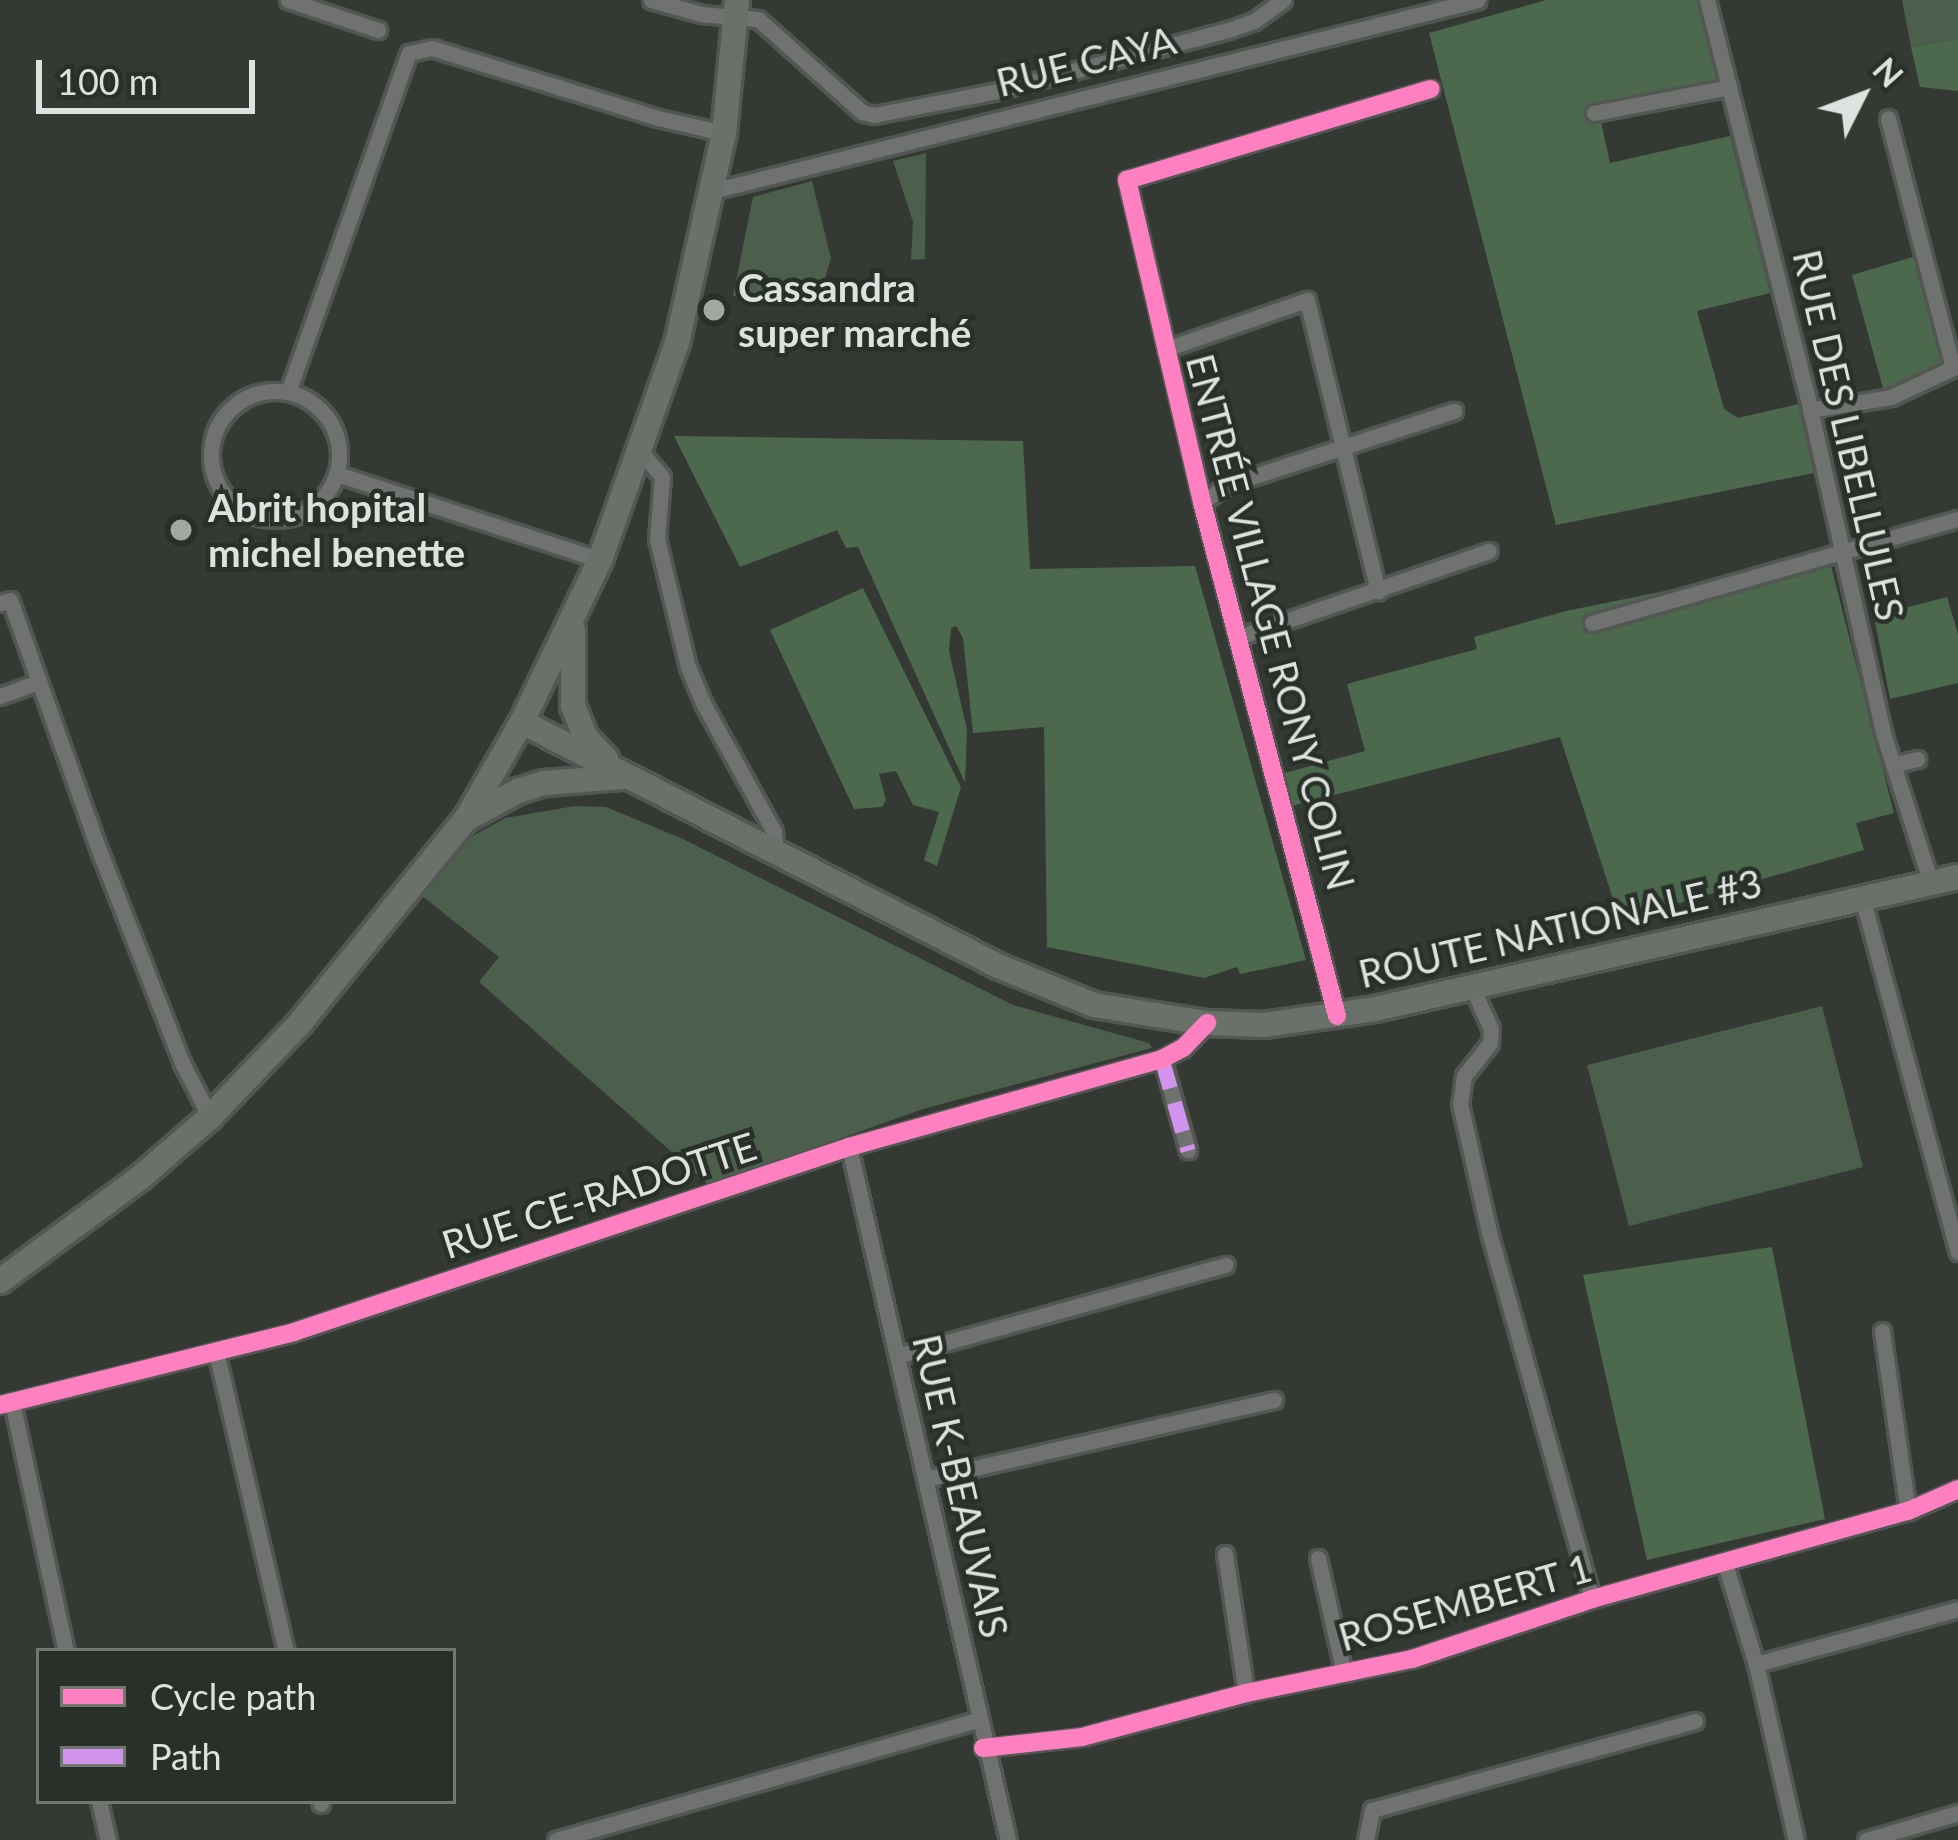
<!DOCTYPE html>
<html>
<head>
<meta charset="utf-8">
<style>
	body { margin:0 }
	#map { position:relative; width:1958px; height:1840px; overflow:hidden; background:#343934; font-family:Lato,sans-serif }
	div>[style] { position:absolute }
	.green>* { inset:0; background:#4c5e4c }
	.forest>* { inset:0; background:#4c694d }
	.roads { filter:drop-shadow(3px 0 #535753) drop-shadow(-3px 0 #535753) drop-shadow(0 3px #535753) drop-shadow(0 -3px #535753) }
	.street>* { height:15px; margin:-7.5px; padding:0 7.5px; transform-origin:7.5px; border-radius:7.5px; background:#707270 }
	.street>.ring { margin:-7.5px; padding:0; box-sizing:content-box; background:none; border:15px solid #707270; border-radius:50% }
	.primary>* { height:24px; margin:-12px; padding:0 12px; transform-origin:12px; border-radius:12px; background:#6a706a }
	.quiet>* { height:15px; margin-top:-7.5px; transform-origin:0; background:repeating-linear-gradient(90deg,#d193ec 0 30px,transparent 0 45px) }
	.cycleway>* { height:18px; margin:-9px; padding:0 9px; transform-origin:9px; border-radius:9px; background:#ff80c0 }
	.dots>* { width:33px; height:33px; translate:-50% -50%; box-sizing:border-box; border:6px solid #293029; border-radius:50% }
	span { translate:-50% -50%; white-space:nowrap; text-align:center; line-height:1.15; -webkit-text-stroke:9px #293029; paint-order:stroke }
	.street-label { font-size:39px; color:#dee2de }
	.poi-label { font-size:39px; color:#dee2de; font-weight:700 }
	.left { translate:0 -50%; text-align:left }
	.legend { position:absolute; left:36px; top:1648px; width:420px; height:156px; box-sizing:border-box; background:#293029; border:3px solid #717771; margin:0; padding:15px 21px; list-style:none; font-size:36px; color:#dee2de }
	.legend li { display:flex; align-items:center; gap:24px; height:60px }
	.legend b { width:60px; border:3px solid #717771 }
	.north { position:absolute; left:1802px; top:36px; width:120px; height:120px; -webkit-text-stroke:9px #293029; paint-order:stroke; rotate:48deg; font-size:33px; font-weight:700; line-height:48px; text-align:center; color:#dee2de }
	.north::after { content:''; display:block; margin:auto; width:42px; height:54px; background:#dee2de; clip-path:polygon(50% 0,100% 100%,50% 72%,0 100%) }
	.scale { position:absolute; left:36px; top:60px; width:219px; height:54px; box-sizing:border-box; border:6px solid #dee2de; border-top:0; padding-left:15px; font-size:36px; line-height:42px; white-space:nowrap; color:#dee2de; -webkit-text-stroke:9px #293029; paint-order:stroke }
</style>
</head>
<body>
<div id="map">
	<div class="green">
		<div style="clip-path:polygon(1902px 0,1958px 0,1958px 39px,1911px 47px)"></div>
		<div style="clip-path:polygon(926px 153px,925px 259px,911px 260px,913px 222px,893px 161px)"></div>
		<div style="clip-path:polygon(812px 181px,831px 258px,822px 289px,733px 296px,753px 197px)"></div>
		<div style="clip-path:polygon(575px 806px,606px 807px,683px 839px,1013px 1005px,1149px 1043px,1152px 1048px,923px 1109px,709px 1185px,479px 982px,499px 957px,422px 896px,471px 837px,505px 818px)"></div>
		<div style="clip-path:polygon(1822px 1006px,1863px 1167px,1629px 1226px,1587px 1065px)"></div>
	</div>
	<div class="forest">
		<div style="clip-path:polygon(1546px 0,1697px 0,1720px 94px,1601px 122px,1610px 163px,1730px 136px,1770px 293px,1697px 311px,1724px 409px,1738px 418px,1798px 404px,1814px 473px,1556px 525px,1429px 33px)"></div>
		<div style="clip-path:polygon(1958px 39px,1958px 91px,1920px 87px,1911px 47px)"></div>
		<div style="clip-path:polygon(1916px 256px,1943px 367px,1884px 392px,1852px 275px)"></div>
		<div style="clip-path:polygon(674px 436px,1023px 441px,1030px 569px,1195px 566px,1306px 960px,1240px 974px,1237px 967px,1204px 978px,1047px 947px,1044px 727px,973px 733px,963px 638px,956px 626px,951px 628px,949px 651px,967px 730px,965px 783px,858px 547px,846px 548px,837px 530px,740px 567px)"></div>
		<div style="clip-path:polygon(1829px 558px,1894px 813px,1856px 823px,1864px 850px,1620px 920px,1560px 737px,1288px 807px,1281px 774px,1365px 751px,1347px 684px,1477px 649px,1474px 637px,1566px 611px)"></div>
		<div style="clip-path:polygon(863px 588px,961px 787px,937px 866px,924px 860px,939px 812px,913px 805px,896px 771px,879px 774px,886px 800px,882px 807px,854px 809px,770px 630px)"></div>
		<div style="clip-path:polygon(1947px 597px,1958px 634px,1958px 683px,1890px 699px,1874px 616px)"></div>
		<div style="clip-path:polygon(1772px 1247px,1825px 1519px,1647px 1560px,1583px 1275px)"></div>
	</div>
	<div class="roads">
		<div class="street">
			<div style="left:288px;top:0;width:95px;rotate:18.4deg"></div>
			<div style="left:651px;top:0;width:52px;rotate:15.6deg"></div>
			<div style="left:701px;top:14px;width:57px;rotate:5deg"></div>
			<div style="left:758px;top:19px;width:140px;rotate:41.8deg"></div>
			<div style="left:862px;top:112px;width:12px;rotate:14deg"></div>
			<div style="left:874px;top:115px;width:125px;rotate:-11deg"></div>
			<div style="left:997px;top:91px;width:239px;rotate:-14.8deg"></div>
			<div style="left:1228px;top:30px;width:28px;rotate:-19deg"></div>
			<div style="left:1254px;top:21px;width:36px;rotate:-36deg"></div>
			<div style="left:1707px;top:0;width:407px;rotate:75.8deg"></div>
			<div style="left:1807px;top:395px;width:350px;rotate:77.3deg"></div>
			<div style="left:1884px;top:736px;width:154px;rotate:72.3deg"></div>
			<div style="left:1594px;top:113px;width:138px;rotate:-10.8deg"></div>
			<div style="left:712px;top:191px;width:789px;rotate:-14deg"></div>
			<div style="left:1166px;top:349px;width:149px;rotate:-19.2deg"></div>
			<div style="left:1307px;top:300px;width:300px;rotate:76.3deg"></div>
			<div class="ring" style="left:211px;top:391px;width:113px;height:113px"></div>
			<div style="left:288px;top:392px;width:360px;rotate:-70.4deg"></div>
			<div style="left:409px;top:53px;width:24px;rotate:-12deg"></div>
			<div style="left:432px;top:48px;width:237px;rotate:17.2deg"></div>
			<div style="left:658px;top:118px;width:68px;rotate:12.8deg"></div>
			<div style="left:1810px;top:410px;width:82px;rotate:-9.1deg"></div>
			<div style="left:1891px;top:397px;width:68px;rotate:-25.1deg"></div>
			<div style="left:1953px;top:368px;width:258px;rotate:-104.6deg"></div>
			<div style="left:642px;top:453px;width:31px;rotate:50deg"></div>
			<div style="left:662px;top:477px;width:62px;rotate:94.6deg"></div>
			<div style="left:657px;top:539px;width:132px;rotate:76.4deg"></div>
			<div style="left:688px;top:667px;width:41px;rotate:67.2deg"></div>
			<div style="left:704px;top:705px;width:145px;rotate:61.1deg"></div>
			<div style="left:774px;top:832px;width:21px;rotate:85deg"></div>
			<div style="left:337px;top:474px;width:277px;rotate:18.1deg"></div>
			<div style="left:1202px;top:502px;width:30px;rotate:-34deg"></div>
			<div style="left:1227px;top:485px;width:239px;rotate:-18.1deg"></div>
			<div style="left:0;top:603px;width:10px;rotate:-17deg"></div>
			<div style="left:10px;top:600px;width:265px;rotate:70.4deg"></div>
			<div style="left:99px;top:850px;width:229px;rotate:68.7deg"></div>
			<div style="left:182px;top:1063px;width:61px;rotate:62.6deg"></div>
			<div style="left:1592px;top:623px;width:380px;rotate:-15.9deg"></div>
			<div style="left:1242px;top:636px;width:261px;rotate:-19deg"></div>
			<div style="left:0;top:696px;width:40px;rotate:-20.2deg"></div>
			<div style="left:1896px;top:764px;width:22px;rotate:-13deg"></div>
			<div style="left:1862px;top:897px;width:368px;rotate:74.9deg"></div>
			<div style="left:1472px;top:987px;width:46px;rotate:65.7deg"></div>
			<div style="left:1491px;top:1029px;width:14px;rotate:94deg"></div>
			<div style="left:1490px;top:1043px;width:42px;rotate:128.2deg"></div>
			<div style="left:1464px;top:1076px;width:28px;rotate:98deg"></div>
			<div style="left:1460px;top:1104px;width:131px;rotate:77.2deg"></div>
			<div style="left:1489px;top:1232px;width:381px;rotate:74.3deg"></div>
			<div style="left:1337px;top:1016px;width:531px;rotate:-104.72deg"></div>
			<div style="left:1202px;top:502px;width:331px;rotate:-103.1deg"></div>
			<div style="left:1127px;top:180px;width:317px;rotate:-16.7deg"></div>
			<div style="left:1162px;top:1059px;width:95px;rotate:74.1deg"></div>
			<div style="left:849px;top:1147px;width:711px;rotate:77.08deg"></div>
			<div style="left:1882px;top:1331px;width:182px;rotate:81.8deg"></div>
			<div style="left:216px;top:1351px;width:308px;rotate:76.9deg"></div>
			<div style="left:897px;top:1356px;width:341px;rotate:-15.5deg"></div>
			<div style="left:12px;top:1402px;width:255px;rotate:77.8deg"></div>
			<div style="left:0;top:1405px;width:303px;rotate:-13.9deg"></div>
			<div style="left:294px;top:1332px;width:585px;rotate:-18.43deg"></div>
			<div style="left:849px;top:1147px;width:325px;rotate:-15.7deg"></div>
			<div style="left:1162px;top:1059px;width:24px;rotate:-28deg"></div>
			<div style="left:1183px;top:1048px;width:35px;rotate:-46deg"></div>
			<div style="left:926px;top:1479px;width:357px;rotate:-12.8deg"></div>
			<div style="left:1225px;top:1554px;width:141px;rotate:81.4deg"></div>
			<div style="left:1318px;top:1558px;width:118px;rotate:77.3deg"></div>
			<div style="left:1725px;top:1564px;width:105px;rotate:72.8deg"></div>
			<div style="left:1756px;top:1664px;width:180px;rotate:77.2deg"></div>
			<div style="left:1756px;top:1664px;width:209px;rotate:-15.2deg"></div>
			<div style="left:983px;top:1748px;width:100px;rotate:-6.3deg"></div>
			<div style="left:1082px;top:1737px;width:170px;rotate:-15deg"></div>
			<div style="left:1246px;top:1693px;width:169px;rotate:-11.6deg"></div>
			<div style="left:1412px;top:1659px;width:190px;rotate:-18.4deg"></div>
			<div style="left:1592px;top:1599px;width:328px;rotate:-15.6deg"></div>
			<div style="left:1908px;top:1511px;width:55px;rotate:-23.7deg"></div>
			<div style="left:99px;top:1801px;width:40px;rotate:77deg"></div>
			<div style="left:320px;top:1801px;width:3px;rotate:72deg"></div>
			<div style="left:556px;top:1840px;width:437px;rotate:-15.9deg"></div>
			<div style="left:1366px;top:1840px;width:31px;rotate:-79deg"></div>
			<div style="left:1372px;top:1810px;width:335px;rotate:-15.4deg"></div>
			<div style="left:1866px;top:1840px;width:96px;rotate:-16.4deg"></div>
		</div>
		<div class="primary">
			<div style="left:573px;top:630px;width:76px;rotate:90deg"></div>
			<div style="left:573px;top:706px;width:35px;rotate:68deg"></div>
			<div style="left:586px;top:738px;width:29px;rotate:46deg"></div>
			<div style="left:522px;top:722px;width:535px;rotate:27.14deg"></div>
			<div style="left:998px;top:966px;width:104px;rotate:22.1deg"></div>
			<div style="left:1094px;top:1005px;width:114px;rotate:9.1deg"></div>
			<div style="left:1207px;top:1023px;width:57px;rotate:2deg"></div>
			<div style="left:1264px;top:1025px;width:112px;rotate:-8.2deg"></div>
			<div style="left:1375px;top:1009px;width:598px;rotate:-12.76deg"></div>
			<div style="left:468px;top:818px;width:57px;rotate:-28.4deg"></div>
			<div style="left:518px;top:791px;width:28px;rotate:-17deg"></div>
			<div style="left:545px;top:783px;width:77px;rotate:-4.5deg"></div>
			<div style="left:0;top:1281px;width:175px;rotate:-36.4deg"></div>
			<div style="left:141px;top:1177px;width:91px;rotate:-41deg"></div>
			<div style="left:210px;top:1117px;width:130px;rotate:-46.2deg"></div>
			<div style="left:300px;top:1023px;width:263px;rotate:-50.9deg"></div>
			<div style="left:466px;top:819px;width:112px;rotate:-60deg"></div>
			<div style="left:522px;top:722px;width:180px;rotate:-64.3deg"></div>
			<div style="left:600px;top:560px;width:230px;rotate:-70.5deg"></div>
			<div style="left:677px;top:343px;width:215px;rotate:-77.4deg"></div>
			<div style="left:724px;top:133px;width:134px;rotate:-84.4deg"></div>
		</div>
	</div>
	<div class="quiet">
		<div style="left:1162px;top:1059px;width:95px;rotate:74.1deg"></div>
	</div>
	<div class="cycleway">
		<div style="left:1337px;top:1016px;width:531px;rotate:-104.72deg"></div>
		<div style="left:1202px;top:502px;width:331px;rotate:-103.1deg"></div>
		<div style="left:1127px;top:180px;width:317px;rotate:-16.7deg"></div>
		<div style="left:0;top:1405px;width:303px;rotate:-13.9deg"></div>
		<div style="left:294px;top:1332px;width:585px;rotate:-18.43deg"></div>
		<div style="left:849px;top:1147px;width:325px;rotate:-15.7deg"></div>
		<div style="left:1162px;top:1059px;width:24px;rotate:-28deg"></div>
		<div style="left:1183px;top:1048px;width:35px;rotate:-46deg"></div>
		<div style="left:983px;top:1748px;width:100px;rotate:-6.3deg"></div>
		<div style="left:1082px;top:1737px;width:170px;rotate:-15deg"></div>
		<div style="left:1246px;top:1693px;width:169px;rotate:-11.6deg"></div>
		<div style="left:1412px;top:1659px;width:190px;rotate:-18.4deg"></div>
		<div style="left:1592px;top:1599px;width:328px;rotate:-15.6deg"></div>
		<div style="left:1908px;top:1511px;width:55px;rotate:-23.7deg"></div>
	</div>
	<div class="dots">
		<div style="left:714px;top:310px;background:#a2a7a2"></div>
		<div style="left:181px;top:530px;background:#a2a7a2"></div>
	</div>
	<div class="street-label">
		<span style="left:1086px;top:61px;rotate:-14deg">RUE CAYA</span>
		<span style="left:1849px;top:435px;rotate:77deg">RUE DES LIBELLULES</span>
		<span style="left:1271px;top:622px;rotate:75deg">ENTRÉE VILLAGE RONY COLIN</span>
		<span style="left:1560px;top:928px;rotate:-13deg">ROUTE NATIONALE #3</span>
		<span style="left:599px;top:1195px;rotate:-18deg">RUE CE-RADOTTE</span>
		<span style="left:961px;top:1486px;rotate:77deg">RUE K-BEAUVAIS</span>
		<span style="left:1465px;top:1602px;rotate:-16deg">ROSEMBERT 1</span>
	</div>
	<div class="poi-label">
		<span class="left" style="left:738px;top:310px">Cassandra<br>super marché</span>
		<span class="left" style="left:208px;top:530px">Abrit hopital<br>michel benette</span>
	</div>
	<ul class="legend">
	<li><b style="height:15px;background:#ff80c0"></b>Cycle path</li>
	<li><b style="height:15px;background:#d193ec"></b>Path</li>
	</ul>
	<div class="north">N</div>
	<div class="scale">100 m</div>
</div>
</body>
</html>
